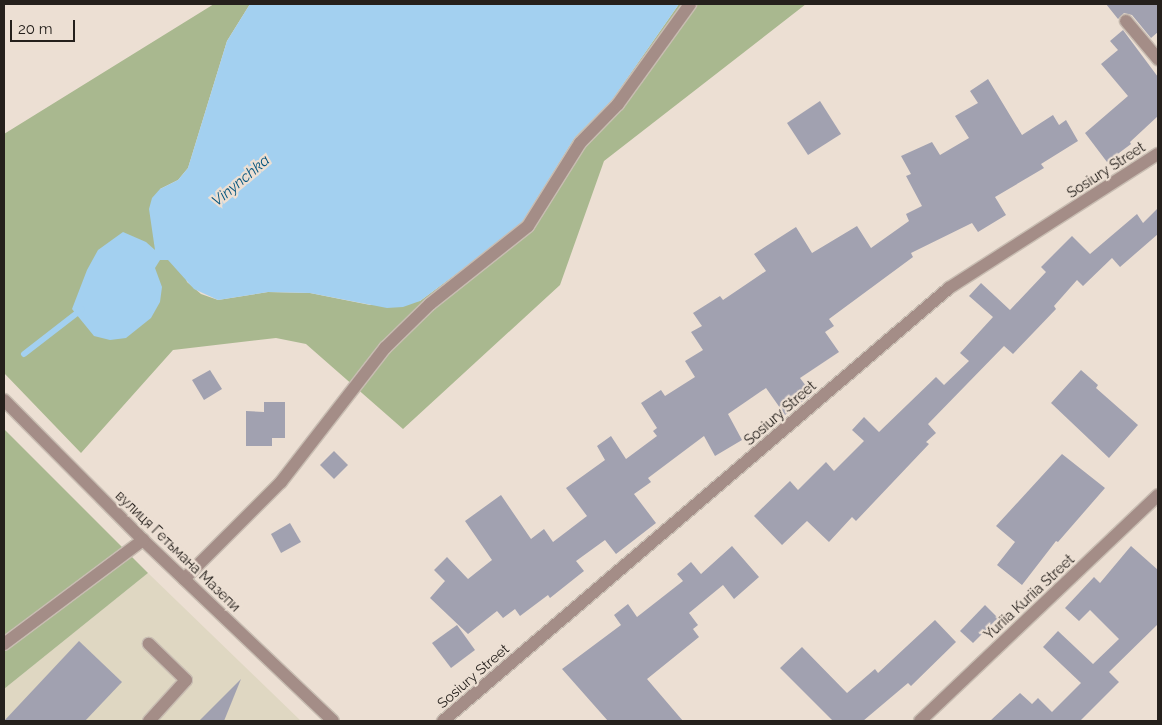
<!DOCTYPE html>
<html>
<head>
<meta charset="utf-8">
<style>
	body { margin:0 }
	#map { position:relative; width:1162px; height:725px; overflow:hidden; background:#ecdfd3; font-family:Raleway,sans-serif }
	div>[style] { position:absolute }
	.industrial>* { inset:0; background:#dfd7c2 }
	.green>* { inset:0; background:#a9b88f }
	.water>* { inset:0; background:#a3d0f0 }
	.stream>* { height:6px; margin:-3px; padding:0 3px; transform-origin:3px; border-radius:3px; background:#a3d0f0 }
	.building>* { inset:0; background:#a1a1b0 }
	.roads { filter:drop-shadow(1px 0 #c8bdb2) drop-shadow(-1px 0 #c8bdb2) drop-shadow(0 1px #c8bdb2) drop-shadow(0 -1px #c8bdb2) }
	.minor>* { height:12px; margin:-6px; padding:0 6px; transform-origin:6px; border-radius:6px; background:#a48d87 }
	span { translate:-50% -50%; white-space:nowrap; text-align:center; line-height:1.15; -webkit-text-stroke:4.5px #ecdfd3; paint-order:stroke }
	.street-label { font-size:14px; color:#25201c }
	.water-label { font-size:15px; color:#04547d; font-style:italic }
	.frame { position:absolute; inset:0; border:5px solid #25201c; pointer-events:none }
	.scale { position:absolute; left:10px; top:20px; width:65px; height:22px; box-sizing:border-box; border:2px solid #25201c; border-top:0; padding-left:6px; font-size:15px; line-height:18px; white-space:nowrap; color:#25201c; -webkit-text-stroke:4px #ecdfd3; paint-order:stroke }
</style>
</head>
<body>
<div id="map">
	<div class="industrial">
		<div style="clip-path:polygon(148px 573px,301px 721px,4px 721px,4px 689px)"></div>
	</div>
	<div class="green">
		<div style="clip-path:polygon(214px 4px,250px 4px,227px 41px,188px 168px,178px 180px,160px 189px,187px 282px,201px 294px,218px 300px,268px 292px,310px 293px,370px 305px,420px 301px,519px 227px,575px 137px,612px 100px,679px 4px,806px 4px,604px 161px,560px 285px,403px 429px,306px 344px,276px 338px,173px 350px,81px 453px,4px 373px,4px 134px)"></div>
		<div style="clip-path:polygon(4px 429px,148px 573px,4px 689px)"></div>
	</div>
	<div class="water">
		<div style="clip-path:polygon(250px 4px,679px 4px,612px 100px,575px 137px,519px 227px,420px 301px,403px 307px,387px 308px,310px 293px,268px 292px,218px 300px,194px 289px,168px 260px,160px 260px,155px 268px,162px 287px,160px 302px,151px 318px,126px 338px,110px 340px,94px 336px,72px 309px,87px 270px,98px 250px,123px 232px,146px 242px,155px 250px,149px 209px,152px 198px,160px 189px,178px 180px,188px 168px,227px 41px)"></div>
	</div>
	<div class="stream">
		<div style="left:24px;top:354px;width:73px;rotate:-37.8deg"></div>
	</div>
	<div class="building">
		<div style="clip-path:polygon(1106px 4px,1158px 4px,1158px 32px,1151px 38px,1132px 15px,1124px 13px,1118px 19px)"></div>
		<div style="clip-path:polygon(1123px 30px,1158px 77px,1158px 116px,1130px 142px,1131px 144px,1107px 162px,1085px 133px,1128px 96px,1101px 64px,1118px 50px,1110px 41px)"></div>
		<div style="clip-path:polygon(988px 79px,1022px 135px,1053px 115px,1059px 125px,1066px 120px,1078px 141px,1041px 164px,1044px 168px,995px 197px,1006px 215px,978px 232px,972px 223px,911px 253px,913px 257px,829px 319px,834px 326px,825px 332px,839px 352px,800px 378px,812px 394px,785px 415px,766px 388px,728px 414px,742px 440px,715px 456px,704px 436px,648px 478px,651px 482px,634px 494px,656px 523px,616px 554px,605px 540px,576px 561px,584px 571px,550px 598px,548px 595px,520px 616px,515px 609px,503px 618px,497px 611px,468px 634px,430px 598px,445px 581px,434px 570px,447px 557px,468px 579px,492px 560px,465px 521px,501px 495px,531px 539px,544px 529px,553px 542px,587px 516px,566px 488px,605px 460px,597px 446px,611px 436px,626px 459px,657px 436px,653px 431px,657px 428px,641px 403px,661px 390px,665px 396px,695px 377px,685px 361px,703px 350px,691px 332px,702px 326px,693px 313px,720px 296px,723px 300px,766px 271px,754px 254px,796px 227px,812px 253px,857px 226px,871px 248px,909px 221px,906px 214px,922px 206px,906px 176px,911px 174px,901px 156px,932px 142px,940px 155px,969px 138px,955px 116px,978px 103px,970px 91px)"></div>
		<div style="clip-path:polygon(820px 101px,841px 134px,808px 155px,787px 123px)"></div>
		<div style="clip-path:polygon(1158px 208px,1158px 234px,1120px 267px,1112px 258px,1083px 286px,1077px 280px,1054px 306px,1056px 309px,1013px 354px,1004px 346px,928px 424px,936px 433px,926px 442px,929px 444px,856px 521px,852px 517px,829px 542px,807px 521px,782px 545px,754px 516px,790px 481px,798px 490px,826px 462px,834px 471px,864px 441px,852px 430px,864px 417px,879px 432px,936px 377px,944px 385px,969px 361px,960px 353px,993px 317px,969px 296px,981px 283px,1010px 310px,1046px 272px,1041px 267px,1072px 236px,1090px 254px,1137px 214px,1143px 223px)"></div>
		<div style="clip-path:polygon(210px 370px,222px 389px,204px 400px,192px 380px)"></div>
		<div style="clip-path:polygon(1081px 370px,1098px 385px,1096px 388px,1138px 425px,1109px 458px,1051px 403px)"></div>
		<div style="clip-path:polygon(264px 402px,285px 402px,285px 438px,272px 438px,272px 446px,246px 446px,246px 411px,264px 412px)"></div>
		<div style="clip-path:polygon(334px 451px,348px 465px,334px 479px,320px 465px)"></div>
		<div style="clip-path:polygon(1062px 454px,1105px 488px,1058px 542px,1056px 541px,1022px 585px,997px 565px,1015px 542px,996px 526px)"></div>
		<div style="clip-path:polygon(290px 523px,301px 542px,281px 553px,271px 534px)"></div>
		<div style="clip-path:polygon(732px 546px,759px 577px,734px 599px,723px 585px,689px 613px,698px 625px,693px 629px,699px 637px,647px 679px,683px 721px,608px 721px,562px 669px,621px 625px,614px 615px,628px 604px,637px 617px,683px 581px,677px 574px,691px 562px,701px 574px)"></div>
		<div style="clip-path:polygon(1131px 546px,1158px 570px,1158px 624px,1109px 672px,1119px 682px,1080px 721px,990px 721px,1020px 693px,1032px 704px,1038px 698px,1052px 712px,1081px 683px,1043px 647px,1058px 631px,1093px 664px,1119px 639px,1090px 610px,1079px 621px,1065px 608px,1094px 577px,1100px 583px)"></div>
		<div style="clip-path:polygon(985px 605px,998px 618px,973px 643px,960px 631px)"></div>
		<div style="clip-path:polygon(935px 620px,956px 642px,911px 686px,908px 683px,863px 721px,833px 721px,780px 668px,802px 647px,847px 693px,875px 669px,878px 673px)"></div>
		<div style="clip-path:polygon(457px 625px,475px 650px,451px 668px,432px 643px)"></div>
		<div style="clip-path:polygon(79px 641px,122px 682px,85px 721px,4px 721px)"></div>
		<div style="clip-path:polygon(241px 679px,224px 721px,199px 721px)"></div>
	</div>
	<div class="roads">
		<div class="minor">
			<div style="left:1126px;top:21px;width:50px;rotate:49.9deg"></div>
			<div style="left:4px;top:400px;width:197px;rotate:45.2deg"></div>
			<div style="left:143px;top:540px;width:262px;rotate:43.6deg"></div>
			<div style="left:184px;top:579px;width:137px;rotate:-45deg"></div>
			<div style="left:281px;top:482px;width:170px;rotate:-52.2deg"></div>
			<div style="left:385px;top:348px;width:63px;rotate:-44.4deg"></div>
			<div style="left:430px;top:304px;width:125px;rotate:-38.5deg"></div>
			<div style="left:528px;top:226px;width:98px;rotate:-57.9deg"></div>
			<div style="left:580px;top:143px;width:54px;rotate:-45.7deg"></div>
			<div style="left:618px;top:104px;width:123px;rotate:-54.2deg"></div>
			<div style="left:4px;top:644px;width:174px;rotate:-36.8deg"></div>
			<div style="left:149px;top:721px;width:55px;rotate:-47.9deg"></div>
			<div style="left:186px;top:680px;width:52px;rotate:-135.8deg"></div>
			<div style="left:443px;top:721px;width:666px;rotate:-40.55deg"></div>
			<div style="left:949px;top:288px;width:248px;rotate:-32.7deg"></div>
			<div style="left:920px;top:721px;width:328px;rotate:-43.5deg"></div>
		</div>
	</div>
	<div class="street-label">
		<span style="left:1106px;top:170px;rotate:-33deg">Sosiury Street</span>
		<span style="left:780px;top:413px;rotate:-41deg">Sosiury Street</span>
		<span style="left:178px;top:551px;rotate:44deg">вулиця Гетьмана Мазепи</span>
		<span style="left:1029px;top:597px;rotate:-43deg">Yuriia Kuriia Street</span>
		<span style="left:473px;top:676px;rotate:-41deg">Sosiury Street</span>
	</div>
	<div class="water-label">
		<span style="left:241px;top:181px;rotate:-40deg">Vinynchka</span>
	</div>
	<div class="frame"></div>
	<div class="scale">20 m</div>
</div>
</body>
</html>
